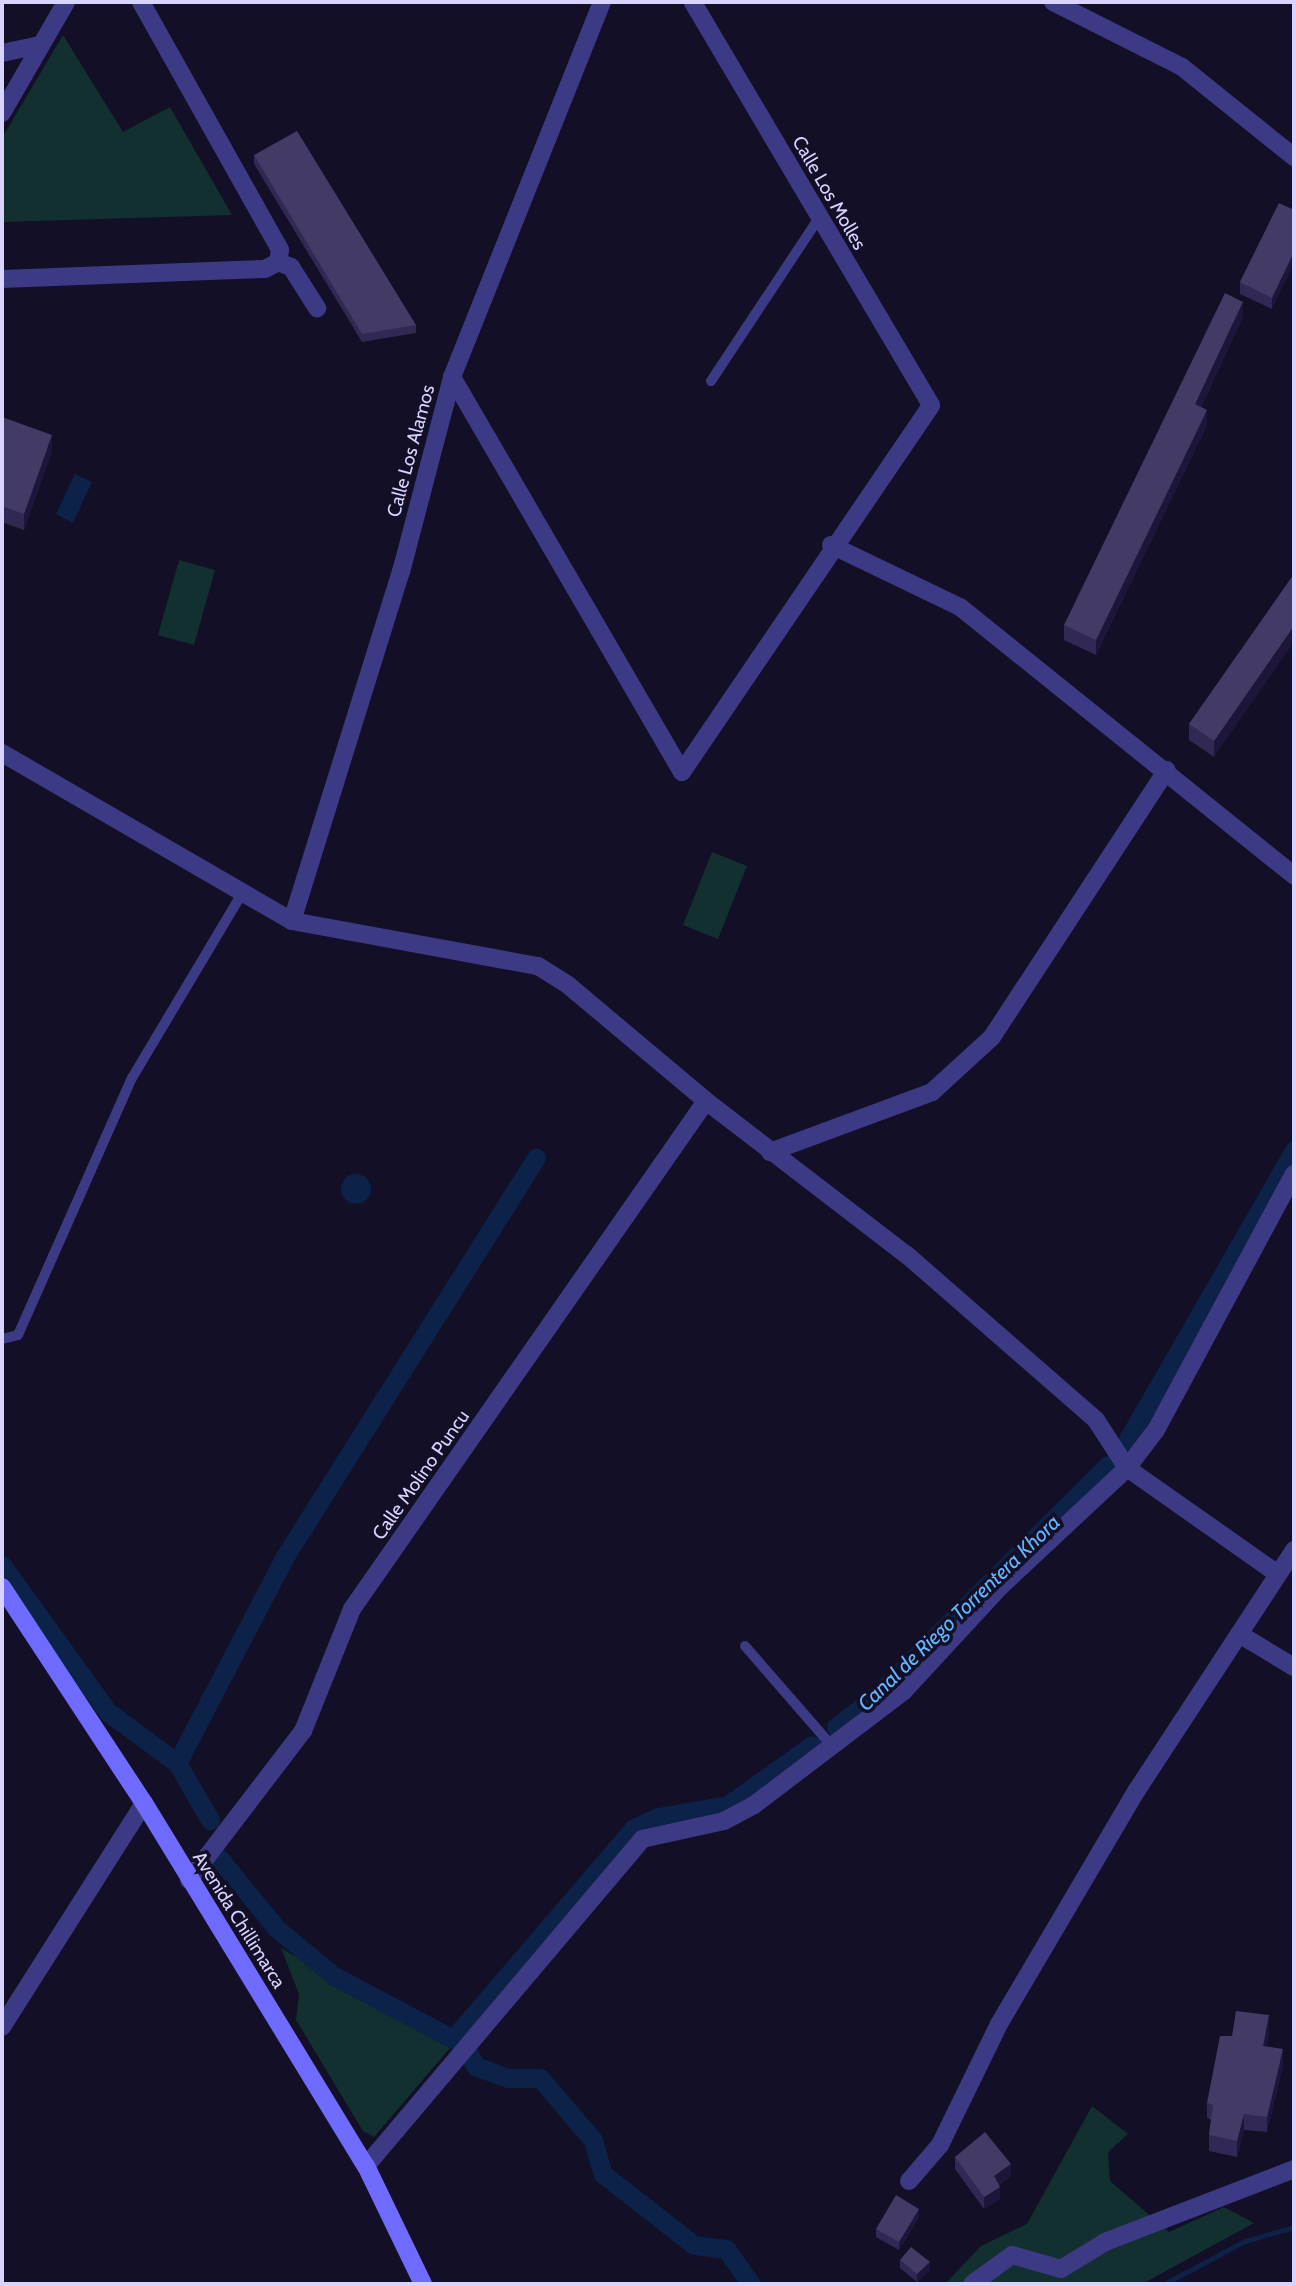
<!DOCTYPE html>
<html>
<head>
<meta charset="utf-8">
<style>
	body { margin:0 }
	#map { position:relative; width:1296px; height:2286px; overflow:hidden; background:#130f26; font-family:Cabin,sans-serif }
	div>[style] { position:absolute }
	.green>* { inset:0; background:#12302f }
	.water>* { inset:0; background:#0c2248 }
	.round { border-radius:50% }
	.stream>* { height:5px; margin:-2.5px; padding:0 2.5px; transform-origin:2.5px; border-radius:2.5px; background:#0c2248 }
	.canal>* { height:19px; margin:-9.5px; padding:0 9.5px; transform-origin:9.5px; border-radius:9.5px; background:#0c2248 }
	.lane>* { height:10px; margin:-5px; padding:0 5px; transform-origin:5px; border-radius:5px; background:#3d3a85 }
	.street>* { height:18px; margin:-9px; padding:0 9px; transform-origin:9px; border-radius:9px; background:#3d3a85 }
	.secondary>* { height:18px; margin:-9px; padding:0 9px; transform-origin:9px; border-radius:9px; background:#6f6bff }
	.wall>* { inset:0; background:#312854 }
	.shaded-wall>* { inset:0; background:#1d163a }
	.building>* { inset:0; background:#433a66 }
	span { translate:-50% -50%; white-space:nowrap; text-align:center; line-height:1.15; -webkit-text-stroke:7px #130f26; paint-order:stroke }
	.street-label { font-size:19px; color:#d9d4ff }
	.water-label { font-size:21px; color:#62b6ff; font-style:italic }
	.frame { position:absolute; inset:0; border:4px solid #d9d4ff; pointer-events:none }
</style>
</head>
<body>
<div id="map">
	<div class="green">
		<div style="clip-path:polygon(63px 35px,123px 132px,170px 107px,232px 215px,2px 222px,2px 138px)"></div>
		<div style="clip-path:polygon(179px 560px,215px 570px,194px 645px,158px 635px)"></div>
		<div style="clip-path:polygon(712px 852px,747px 866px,718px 939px,683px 925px)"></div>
		<div style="clip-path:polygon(281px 1948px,450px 2048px,374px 2137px,363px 2131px,296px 2020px,299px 1994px)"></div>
		<div style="clip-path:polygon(1092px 2106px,1128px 2134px,1108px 2152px,1110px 2181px,1169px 2232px,1224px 2207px,1254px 2223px,1142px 2284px,945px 2284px,981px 2246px,1027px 2224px)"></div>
	</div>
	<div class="water">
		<div style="clip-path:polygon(75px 474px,92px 482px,73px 523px,56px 514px)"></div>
		<div class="round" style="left:341px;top:1174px;width:30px;height:30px"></div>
	</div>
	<div class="stream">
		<div style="left:1164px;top:2284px;width:92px;rotate:-28deg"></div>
		<div style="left:1245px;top:2241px;width:51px;rotate:-15.9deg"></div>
	</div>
	<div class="canal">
		<div style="left:1127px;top:1441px;width:336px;rotate:-60.1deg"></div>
		<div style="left:2px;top:1565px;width:181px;rotate:54.2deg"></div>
		<div style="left:108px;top:1712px;width:86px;rotate:36.5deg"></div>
		<div style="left:177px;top:1763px;width:66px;rotate:59.9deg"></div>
		<div style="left:836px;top:1727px;width:52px;rotate:-38deg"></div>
		<div style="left:877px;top:1695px;width:326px;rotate:-44.9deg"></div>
		<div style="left:177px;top:1763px;width:231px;rotate:-62.4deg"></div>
		<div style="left:284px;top:1558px;width:473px;rotate:-57.8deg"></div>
		<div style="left:219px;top:1858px;width:90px;rotate:50.8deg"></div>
		<div style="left:276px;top:1928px;width:75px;rotate:39.6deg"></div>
		<div style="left:334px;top:1976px;width:135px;rotate:27.9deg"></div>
		<div style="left:453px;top:2039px;width:278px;rotate:-49.4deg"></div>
		<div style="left:634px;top:1828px;width:26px;rotate:-25deg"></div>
		<div style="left:658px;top:1817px;width:71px;rotate:-9.7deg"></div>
		<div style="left:728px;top:1805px;width:103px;rotate:-35.5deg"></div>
		<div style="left:468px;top:2052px;width:16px;rotate:63deg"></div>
		<div style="left:475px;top:2066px;width:35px;rotate:20deg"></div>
		<div style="left:508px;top:2078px;width:32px"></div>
		<div style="left:540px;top:2078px;width:82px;rotate:49.5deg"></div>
		<div style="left:593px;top:2140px;width:35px;rotate:74deg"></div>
		<div style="left:603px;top:2174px;width:115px;rotate:38deg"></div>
		<div style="left:694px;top:2245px;width:32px;rotate:7deg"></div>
		<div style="left:726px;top:2249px;width:43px;rotate:54.5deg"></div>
	</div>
	<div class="lane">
		<div style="left:711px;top:381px;width:196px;rotate:-56.5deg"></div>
		<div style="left:2px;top:1339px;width:16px;rotate:-14deg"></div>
		<div style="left:18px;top:1335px;width:281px;rotate:-66.1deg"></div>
		<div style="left:132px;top:1078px;width:217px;rotate:-59.2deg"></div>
		<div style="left:745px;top:1646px;width:133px;rotate:49deg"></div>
	</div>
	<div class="street">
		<div style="left:141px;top:2px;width:284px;rotate:60.7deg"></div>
		<div style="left:280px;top:250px;width:12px;rotate:99deg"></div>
		<div style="left:1053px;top:2px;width:144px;rotate:26.7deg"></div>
		<div style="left:1182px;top:67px;width:144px;rotate:38.8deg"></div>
		<div style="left:2px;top:53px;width:40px;rotate:-12deg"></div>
		<div style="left:2px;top:113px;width:128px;rotate:-60deg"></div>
		<div style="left:278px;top:262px;width:14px;rotate:21deg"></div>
		<div style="left:291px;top:267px;width:49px;rotate:57.6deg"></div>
		<div style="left:2px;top:279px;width:263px;rotate:-2.2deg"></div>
		<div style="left:265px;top:269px;width:15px;rotate:-28deg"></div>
		<div style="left:452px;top:377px;width:457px;rotate:59.8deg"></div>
		<div style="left:682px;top:772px;width:443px;rotate:-55.8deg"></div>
		<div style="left:931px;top:405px;width:468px;rotate:-120.6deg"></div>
		<div style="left:831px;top:545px;width:143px;rotate:25.7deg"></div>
		<div style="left:960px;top:607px;width:429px;rotate:38.8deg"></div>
		<div style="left:2px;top:753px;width:335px;rotate:30.1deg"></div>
		<div style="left:292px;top:921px;width:250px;rotate:10.4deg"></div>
		<div style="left:538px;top:966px;width:36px;rotate:32deg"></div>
		<div style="left:568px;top:985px;width:180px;rotate:40deg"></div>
		<div style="left:706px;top:1101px;width:253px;rotate:37.5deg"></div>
		<div style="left:907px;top:1255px;width:251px;rotate:41.1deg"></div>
		<div style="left:1096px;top:1420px;width:57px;rotate:57.1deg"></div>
		<div style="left:1127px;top:1468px;width:184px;rotate:35.1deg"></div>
		<div style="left:292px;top:921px;width:366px;rotate:-72.7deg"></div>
		<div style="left:401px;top:572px;width:202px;rotate:-75.3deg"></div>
		<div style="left:452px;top:377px;width:404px;rotate:-68.2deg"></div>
		<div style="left:770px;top:1152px;width:173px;rotate:-20.3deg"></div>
		<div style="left:932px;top:1092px;width:81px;rotate:-42.5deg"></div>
		<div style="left:992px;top:1037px;width:319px;rotate:-56.8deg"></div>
		<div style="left:1239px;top:1634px;width:64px;rotate:31deg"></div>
		<div style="left:189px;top:1880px;width:188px;rotate:-52.6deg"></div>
		<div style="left:303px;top:1731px;width:131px;rotate:-68.1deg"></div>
		<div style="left:352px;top:1609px;width:619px;rotate:-55.13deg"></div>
		<div style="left:2px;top:2027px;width:265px;rotate:-57.6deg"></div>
		<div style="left:366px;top:2166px;width:428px;rotate:-49.8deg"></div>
		<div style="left:642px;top:1839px;width:84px;rotate:-12.4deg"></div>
		<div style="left:724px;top:1821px;width:34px;rotate:-28deg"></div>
		<div style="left:754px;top:1805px;width:187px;rotate:-37.2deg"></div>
		<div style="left:903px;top:1692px;width:143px;rotate:-47.3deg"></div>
		<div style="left:1000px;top:1587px;width:174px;rotate:-43.1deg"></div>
		<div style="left:1127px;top:1468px;width:48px;rotate:-52.7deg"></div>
		<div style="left:1156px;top:1430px;width:291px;rotate:-61.7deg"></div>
		<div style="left:909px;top:2181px;width:48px;rotate:-49.3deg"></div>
		<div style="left:940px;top:2145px;width:135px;rotate:-64deg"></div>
		<div style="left:999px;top:2024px;width:272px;rotate:-59.5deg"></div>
		<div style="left:1137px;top:1790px;width:287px;rotate:-56.8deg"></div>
		<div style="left:972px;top:2284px;width:49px;rotate:-35.9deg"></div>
		<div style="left:1012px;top:2255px;width:51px;rotate:15.9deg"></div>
		<div style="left:1061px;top:2269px;width:52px;rotate:-31.5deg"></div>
		<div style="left:1105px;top:2242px;width:203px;rotate:-21.1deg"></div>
	</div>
	<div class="secondary">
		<div style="left:2px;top:1587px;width:258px;rotate:56.7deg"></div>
		<div style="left:144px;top:1803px;width:426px;rotate:58.6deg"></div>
		<div style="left:366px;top:2166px;width:131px;rotate:64.2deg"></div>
	</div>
	<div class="wall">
		<div style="clip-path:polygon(254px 155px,416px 325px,416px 333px,362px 342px,254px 164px)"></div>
		<div style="clip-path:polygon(1279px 203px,1272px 309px,1240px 294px,1240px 282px)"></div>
		<div style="clip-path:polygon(1243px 317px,1201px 407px,1207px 425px,1096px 655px,1064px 640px,1064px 625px)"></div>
		<div style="clip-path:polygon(2px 417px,52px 451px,24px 530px,2px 522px)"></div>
		<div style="clip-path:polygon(1294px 574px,1214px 757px,1189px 740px,1189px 724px)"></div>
		<div style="clip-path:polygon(1269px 2031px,1266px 2047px,1283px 2065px,1267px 2132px,1244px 2130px,1237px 2157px,1209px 2151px,1209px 2135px,1211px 2120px,1207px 2118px,1207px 2103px,1232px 2036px)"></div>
		<div style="clip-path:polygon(955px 2157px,1011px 2176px,999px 2185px,1000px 2199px,984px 2209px,955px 2169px)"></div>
		<div style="clip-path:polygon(919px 2217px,899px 2250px,876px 2237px,876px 2229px)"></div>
		<div style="clip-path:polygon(900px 2260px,930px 2270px,917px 2282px,900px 2268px)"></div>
	</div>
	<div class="shaded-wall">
		<div style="clip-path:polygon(1294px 252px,1294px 264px,1272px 309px,1272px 298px)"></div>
		<div style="clip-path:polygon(1243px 302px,1243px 317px,1195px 419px,1195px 404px)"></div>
		<div style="clip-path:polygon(1207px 410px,1207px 425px,1096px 655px,1096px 640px)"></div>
		<div style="clip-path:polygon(52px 435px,52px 451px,24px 530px,24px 514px)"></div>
		<div style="clip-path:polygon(1294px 626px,1294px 642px,1214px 757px,1214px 741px)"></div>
		<div style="clip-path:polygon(1269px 2015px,1269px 2031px,1263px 2062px,1263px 2046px)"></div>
		<div style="clip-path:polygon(1283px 2049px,1283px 2065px,1267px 2132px,1267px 2117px)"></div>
		<div style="clip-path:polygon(1244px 2114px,1244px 2130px,1237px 2157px,1237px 2141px)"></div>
		<div style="clip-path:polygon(1011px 2164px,1011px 2176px,994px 2188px,994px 2176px)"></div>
		<div style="clip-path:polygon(1000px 2187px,1000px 2199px,984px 2209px,984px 2197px)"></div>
		<div style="clip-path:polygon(919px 2209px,919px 2217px,899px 2250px,899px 2242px)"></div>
		<div style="clip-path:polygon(930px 2262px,930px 2270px,917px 2282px,917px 2274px)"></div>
	</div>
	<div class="building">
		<div style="clip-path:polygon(297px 131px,416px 325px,362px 334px,254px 155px)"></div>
		<div style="clip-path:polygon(1279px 203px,1292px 209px,1294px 203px,1294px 252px,1272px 298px,1240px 282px)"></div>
		<div style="clip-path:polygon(1225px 293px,1243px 302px,1195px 404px,1207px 410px,1096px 640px,1064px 625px)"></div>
		<div style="clip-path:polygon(2px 417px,52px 435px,24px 514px,2px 506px)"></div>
		<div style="clip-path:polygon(1294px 574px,1294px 626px,1214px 741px,1189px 724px)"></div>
		<div style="clip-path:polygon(1236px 2011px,1269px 2015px,1263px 2046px,1283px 2049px,1267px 2117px,1244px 2114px,1237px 2141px,1209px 2135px,1213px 2105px,1207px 2103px,1220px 2036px,1232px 2036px)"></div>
		<div style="clip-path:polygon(985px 2132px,1011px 2164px,994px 2176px,1000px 2187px,984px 2197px,955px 2157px)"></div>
		<div style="clip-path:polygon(896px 2195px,919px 2209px,899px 2242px,876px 2229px)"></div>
		<div style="clip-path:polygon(911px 2247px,930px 2262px,917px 2274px,900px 2260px)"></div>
	</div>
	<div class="street-label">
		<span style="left:829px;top:193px;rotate:60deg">Calle Los Molles</span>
		<span style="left:411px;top:451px;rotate:-75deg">Calle Los Alamos</span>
		<span style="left:421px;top:1475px;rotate:-55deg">Calle Molino Puncu</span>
		<span style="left:239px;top:1920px;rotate:58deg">Avenida Chillimarca</span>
	</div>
	<div class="water-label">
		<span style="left:959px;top:1613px;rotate:-44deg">Canal de Riego Torrentera Khora</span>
	</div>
	<div class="frame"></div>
</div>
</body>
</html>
